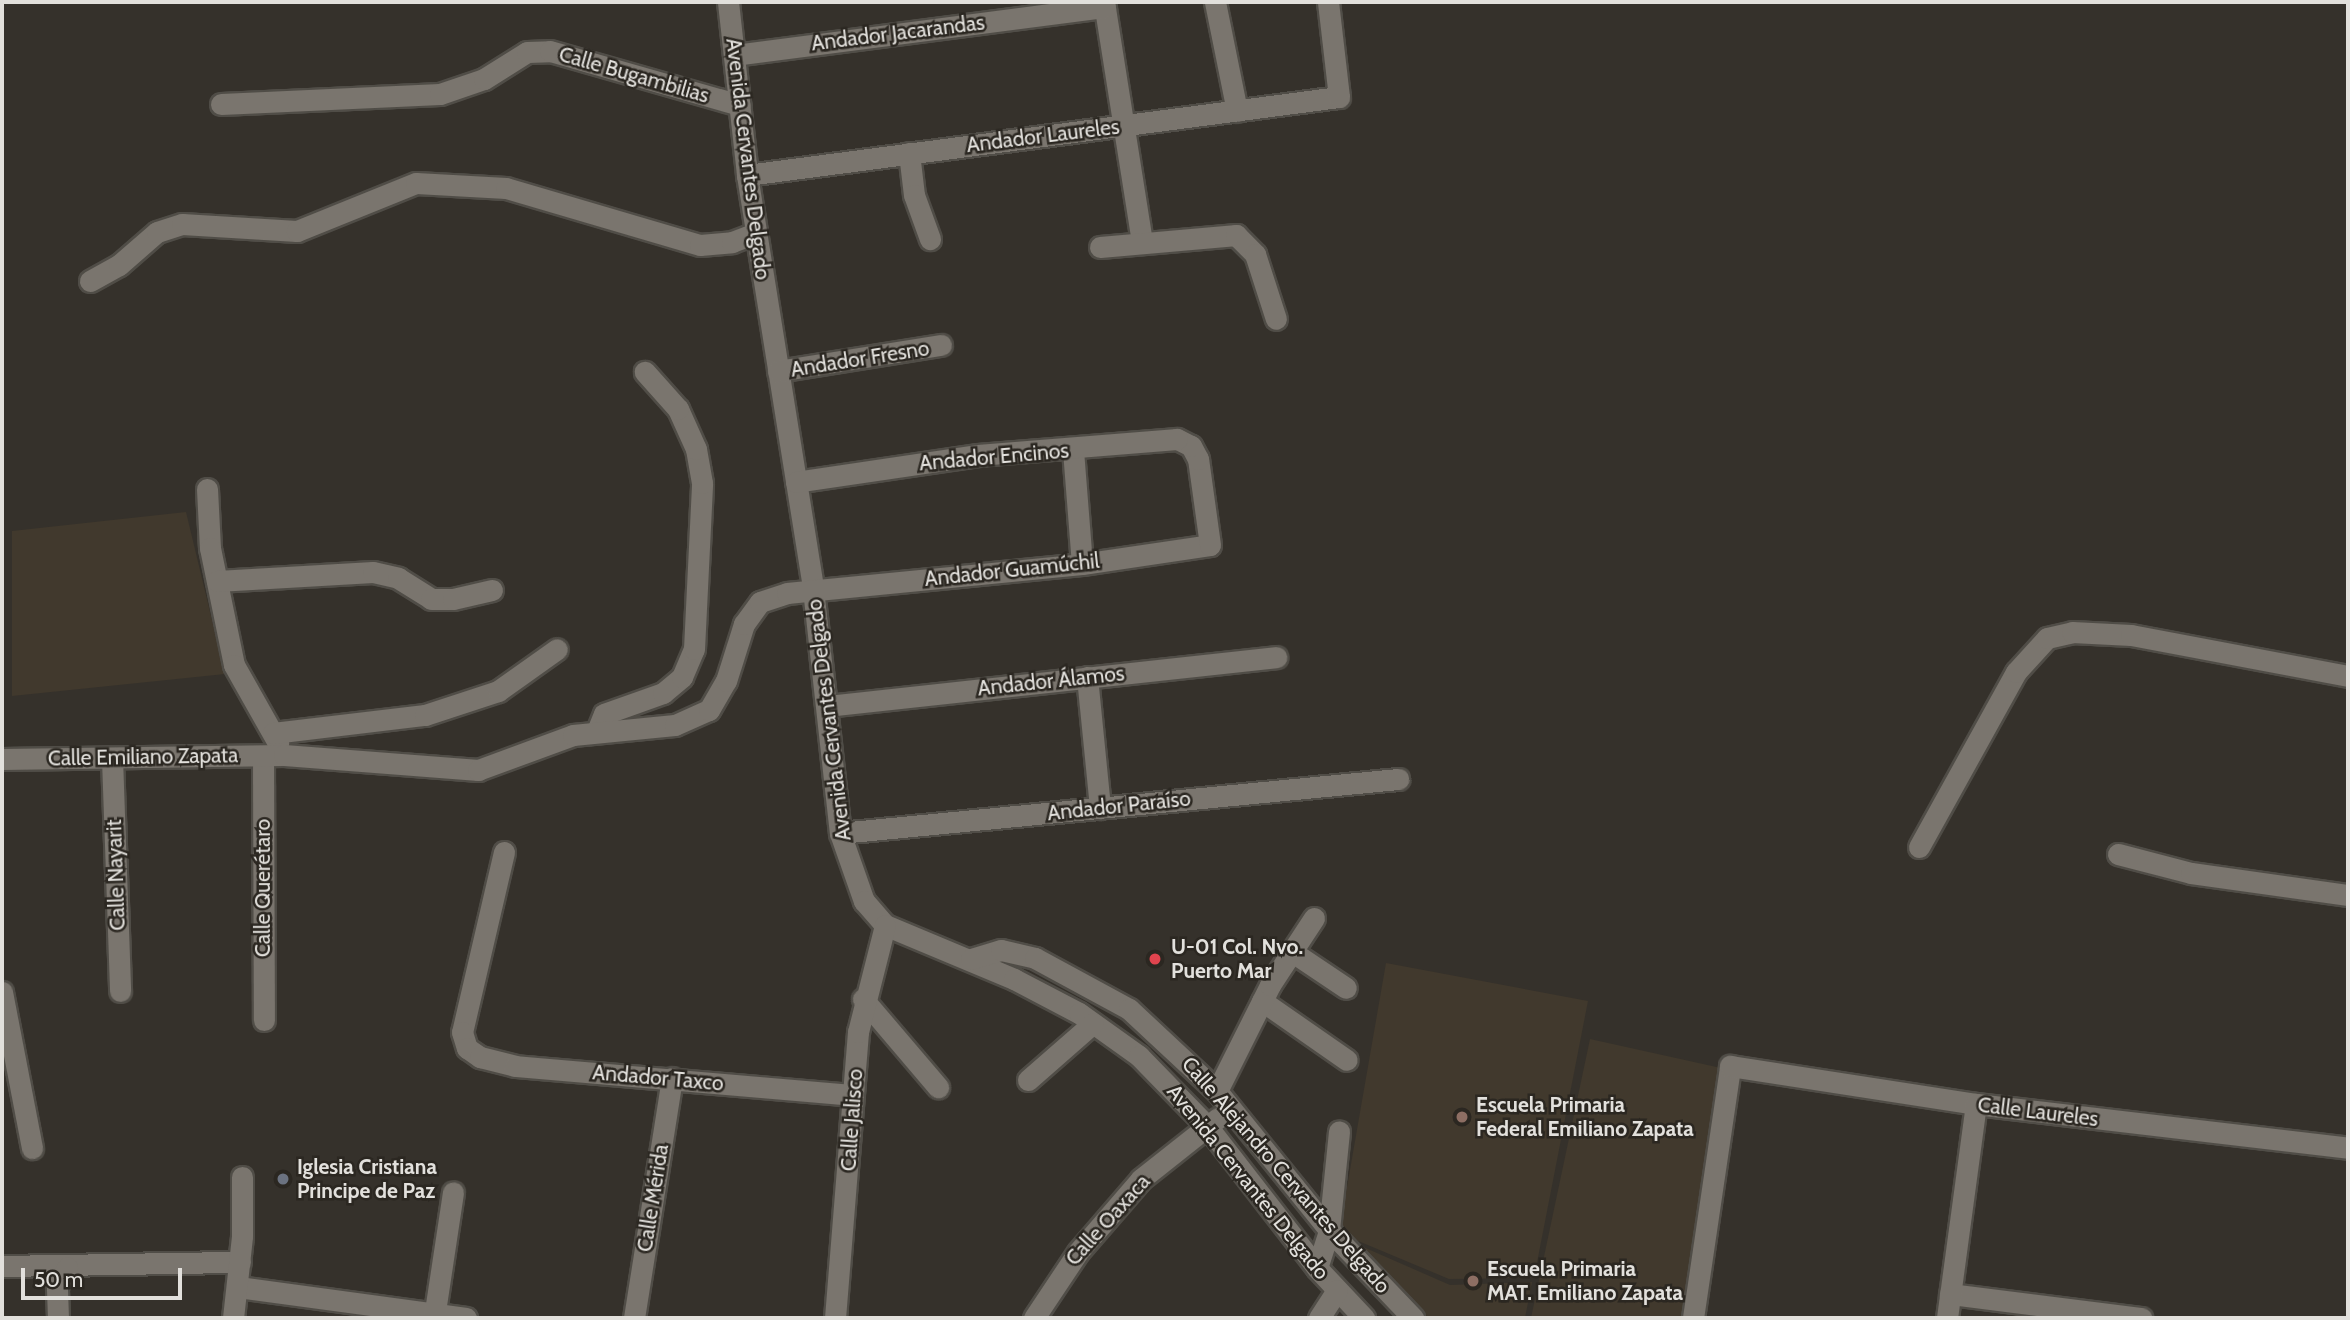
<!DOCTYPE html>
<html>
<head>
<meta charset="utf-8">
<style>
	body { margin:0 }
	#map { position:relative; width:2350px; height:1320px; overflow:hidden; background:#35312b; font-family:Cabin,sans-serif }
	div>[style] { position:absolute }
	.built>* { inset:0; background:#41392d }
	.roads { filter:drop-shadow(2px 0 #504d47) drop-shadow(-2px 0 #504d47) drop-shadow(0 2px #504d47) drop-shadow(0 -2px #504d47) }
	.minor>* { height:21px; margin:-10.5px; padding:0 10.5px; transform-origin:10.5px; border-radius:10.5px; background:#7a756e }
	.dots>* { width:19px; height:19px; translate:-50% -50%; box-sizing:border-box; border:4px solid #2b2721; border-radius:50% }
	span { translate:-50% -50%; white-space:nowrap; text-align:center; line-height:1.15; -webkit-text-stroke:5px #2b2721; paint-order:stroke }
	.street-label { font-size:21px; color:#e2e0dc }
	.poi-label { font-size:21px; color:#e2e0dc; font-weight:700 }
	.left { translate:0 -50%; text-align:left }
	.frame { position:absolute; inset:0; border:4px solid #e2e0dc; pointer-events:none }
	.scale { position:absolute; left:21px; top:1268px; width:161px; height:32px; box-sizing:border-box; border:4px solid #e2e0dc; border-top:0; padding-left:9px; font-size:21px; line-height:24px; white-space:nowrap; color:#e2e0dc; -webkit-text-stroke:5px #2b2721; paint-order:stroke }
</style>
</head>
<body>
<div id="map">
	<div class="built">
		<div style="clip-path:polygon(186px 512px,225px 674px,12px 696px,12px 531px)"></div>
		<div style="clip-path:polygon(1386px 963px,1588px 1001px,1534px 1278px,1449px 1279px,1339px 1233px)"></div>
		<div style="clip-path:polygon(1590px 1039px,1721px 1068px,1685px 1318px,1531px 1318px)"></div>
		<div style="clip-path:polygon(1345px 1239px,1450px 1285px,1532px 1282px,1525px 1318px,1429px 1318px)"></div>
	</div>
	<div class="roads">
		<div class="minor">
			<div style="left:728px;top:2px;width:174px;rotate:83.7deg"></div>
			<div style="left:747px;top:175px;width:419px;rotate:80.9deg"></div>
			<div style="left:813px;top:589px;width:245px;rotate:83.7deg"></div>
			<div style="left:840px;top:833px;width:72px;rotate:70.6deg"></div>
			<div style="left:864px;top:901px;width:32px;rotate:49deg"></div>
			<div style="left:885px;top:925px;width:140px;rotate:22.7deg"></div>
			<div style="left:1014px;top:979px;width:73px;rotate:27.6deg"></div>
			<div style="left:1079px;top:1013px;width:74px;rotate:35.6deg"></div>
			<div style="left:1139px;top:1056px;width:98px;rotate:45.8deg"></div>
			<div style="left:1207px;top:1126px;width:180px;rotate:52.2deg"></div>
			<div style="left:1317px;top:1268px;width:69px;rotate:46.8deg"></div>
			<div style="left:1104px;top:2px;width:243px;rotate:81deg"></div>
			<div style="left:1215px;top:2px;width:111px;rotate:78.6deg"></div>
			<div style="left:734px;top:55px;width:374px;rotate:-7.4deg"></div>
			<div style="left:221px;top:104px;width:219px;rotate:-2.6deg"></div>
			<div style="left:440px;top:94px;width:46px;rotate:-18.8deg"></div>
			<div style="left:484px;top:79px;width:51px;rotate:-32.1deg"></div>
			<div style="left:527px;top:52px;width:23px;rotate:-2deg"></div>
			<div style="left:550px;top:51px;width:197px;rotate:15.9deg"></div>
			<div style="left:909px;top:153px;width:42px;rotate:83.2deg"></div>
			<div style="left:914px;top:195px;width:47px;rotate:70deg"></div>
			<div style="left:747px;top:175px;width:597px;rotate:-7.51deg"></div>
			<div style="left:1339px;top:97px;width:96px;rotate:-96.6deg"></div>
			<div style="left:1100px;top:247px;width:137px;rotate:-5deg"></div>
			<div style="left:1236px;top:235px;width:27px;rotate:45deg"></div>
			<div style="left:1255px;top:254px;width:68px;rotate:72.1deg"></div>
			<div style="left:90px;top:281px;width:33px;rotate:-29deg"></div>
			<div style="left:119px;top:265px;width:50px;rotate:-41deg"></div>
			<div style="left:157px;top:232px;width:26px;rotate:-18deg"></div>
			<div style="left:182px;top:224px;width:115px;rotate:3.5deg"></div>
			<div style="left:297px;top:231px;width:128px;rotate:-22deg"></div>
			<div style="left:416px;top:183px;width:90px;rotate:3.2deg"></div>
			<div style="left:506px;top:188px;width:202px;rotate:16.4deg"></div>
			<div style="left:700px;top:245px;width:32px;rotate:-5deg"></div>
			<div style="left:732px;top:242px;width:26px;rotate:-21deg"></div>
			<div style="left:778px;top:371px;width:165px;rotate:-9.1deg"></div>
			<div style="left:1073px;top:450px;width:114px;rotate:85.5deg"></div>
			<div style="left:207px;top:489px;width:59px;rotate:87.1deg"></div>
			<div style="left:210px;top:548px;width:119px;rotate:78.4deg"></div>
			<div style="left:234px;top:665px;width:90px;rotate:60.6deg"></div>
			<div style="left:217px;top:581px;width:156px;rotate:-3.3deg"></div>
			<div style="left:373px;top:572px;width:26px;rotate:13deg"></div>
			<div style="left:398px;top:578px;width:39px;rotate:32deg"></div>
			<div style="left:431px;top:599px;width:22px"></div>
			<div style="left:453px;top:599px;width:40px;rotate:-13deg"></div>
			<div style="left:1087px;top:677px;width:132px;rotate:84.3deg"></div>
			<div style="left:827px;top:706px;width:452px;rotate:-6.2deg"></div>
			<div style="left:597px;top:731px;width:18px;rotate:-68deg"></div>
			<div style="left:604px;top:714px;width:63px;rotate:-19.6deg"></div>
			<div style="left:663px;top:693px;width:25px;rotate:-40deg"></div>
			<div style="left:682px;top:677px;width:30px;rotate:-67deg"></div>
			<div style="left:694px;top:649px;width:166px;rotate:-87.2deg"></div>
			<div style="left:702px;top:483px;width:35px;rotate:-100deg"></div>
			<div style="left:696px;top:449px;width:44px;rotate:-114.2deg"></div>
			<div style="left:678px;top:409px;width:50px;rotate:-131.7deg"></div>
			<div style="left:273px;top:733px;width:153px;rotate:-6.8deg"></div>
			<div style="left:425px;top:715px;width:77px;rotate:-18.2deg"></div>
			<div style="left:498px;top:691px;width:72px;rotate:-35.4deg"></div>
			<div style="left:263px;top:756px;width:264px;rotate:89.8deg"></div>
			<div style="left:112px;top:758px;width:233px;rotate:88deg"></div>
			<div style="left:2px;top:759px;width:282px;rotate:-0.8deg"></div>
			<div style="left:284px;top:755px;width:195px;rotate:4.4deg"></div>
			<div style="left:478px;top:770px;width:101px;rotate:-20.2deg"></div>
			<div style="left:573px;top:735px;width:102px;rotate:-5.6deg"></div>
			<div style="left:675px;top:725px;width:37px;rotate:-24deg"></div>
			<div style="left:709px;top:710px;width:34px;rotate:-60deg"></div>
			<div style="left:726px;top:681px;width:60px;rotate:-72.5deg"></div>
			<div style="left:744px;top:624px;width:27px;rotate:-54deg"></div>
			<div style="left:760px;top:602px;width:28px;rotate:-18deg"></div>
			<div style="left:787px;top:593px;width:296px;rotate:-5.6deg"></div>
			<div style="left:1082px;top:564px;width:129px;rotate:-8.4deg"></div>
			<div style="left:1210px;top:545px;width:87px;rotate:-97.9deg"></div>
			<div style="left:1198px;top:459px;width:15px;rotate:-118deg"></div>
			<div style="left:1191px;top:446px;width:16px;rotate:-153deg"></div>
			<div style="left:1177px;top:439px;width:200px;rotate:175.4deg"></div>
			<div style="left:978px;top:455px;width:184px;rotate:171.6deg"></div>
			<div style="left:840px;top:833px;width:561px;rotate:-5.53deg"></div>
			<div style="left:1919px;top:847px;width:200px;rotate:-61deg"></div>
			<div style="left:2016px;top:672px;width:46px;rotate:-47.6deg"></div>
			<div style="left:2047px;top:638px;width:26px;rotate:-13deg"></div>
			<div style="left:2072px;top:632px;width:59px;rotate:2.9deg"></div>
			<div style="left:2131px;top:635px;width:221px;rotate:10.7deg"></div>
			<div style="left:504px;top:852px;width:185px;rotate:103.1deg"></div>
			<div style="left:462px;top:1032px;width:17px;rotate:73deg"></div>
			<div style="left:467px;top:1048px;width:16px;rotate:35deg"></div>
			<div style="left:480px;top:1057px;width:36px;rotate:14deg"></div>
			<div style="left:515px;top:1066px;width:339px;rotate:4.9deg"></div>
			<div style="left:2118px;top:854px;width:75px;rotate:14.6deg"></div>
			<div style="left:2191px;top:873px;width:159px;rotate:8deg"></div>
			<div style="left:1291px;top:951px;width:66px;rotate:33.9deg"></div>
			<div style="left:971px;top:959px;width:31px;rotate:-17deg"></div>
			<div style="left:1001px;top:950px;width:35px;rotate:13deg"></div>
			<div style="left:1035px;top:958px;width:107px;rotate:28.5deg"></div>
			<div style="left:1129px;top:1009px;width:120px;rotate:43deg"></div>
			<div style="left:1217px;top:1091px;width:179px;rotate:51.1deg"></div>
			<div style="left:1329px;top:1230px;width:122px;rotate:46.3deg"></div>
			<div style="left:2px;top:992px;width:159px;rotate:79.1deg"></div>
			<div style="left:863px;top:999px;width:116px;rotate:49.6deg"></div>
			<div style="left:1262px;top:1001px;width:103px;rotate:34.8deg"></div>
			<div style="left:1028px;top:1080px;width:86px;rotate:-41.2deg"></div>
			<div style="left:1217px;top:1091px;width:119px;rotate:-63.4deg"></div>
			<div style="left:1270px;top:985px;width:80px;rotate:-56.7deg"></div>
			<div style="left:2px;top:1266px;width:238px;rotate:-1deg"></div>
			<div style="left:1317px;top:1268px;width:40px;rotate:-72deg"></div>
			<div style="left:1329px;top:1230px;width:99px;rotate:-84.2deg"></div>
			<div style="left:238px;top:1287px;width:230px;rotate:7.7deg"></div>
			<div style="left:1950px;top:1294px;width:193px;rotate:7.2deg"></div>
			<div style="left:58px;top:1318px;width:32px;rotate:-92deg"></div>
			<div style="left:57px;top:1286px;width:21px;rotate:-61deg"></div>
			<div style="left:233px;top:1318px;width:82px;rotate:-83.7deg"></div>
			<div style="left:242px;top:1236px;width:59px;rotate:-90deg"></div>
			<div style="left:434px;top:1318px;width:127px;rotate:-81.4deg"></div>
			<div style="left:634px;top:1318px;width:243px;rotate:-81deg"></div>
			<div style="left:835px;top:1318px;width:287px;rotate:-85.4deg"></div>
			<div style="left:858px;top:1032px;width:110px;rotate:-75.8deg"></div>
			<div style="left:1034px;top:1318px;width:79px;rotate:-56.3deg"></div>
			<div style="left:1078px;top:1252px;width:96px;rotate:-49.2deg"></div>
			<div style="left:1141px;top:1179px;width:98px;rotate:-38.4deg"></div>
			<div style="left:1319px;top:1318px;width:33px;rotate:-57deg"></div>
			<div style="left:1693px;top:1318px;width:255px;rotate:-81.6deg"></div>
			<div style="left:1730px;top:1066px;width:249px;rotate:8.8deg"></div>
			<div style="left:1976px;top:1104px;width:375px;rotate:6.7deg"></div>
			<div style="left:1947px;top:1318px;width:216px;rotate:-82.3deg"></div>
		</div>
	</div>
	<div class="dots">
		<div style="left:1155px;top:959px;background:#e0444e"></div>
		<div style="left:1462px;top:1117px;background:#8d6e63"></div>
		<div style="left:283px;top:1179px;background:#6b7280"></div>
		<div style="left:1473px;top:1281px;background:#8d6e63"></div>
	</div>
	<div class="street-label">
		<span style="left:898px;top:33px;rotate:-7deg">Andador Jacarandas</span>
		<span style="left:634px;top:75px;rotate:16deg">Calle Bugambilias</span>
		<span style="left:1043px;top:136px;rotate:-7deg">Andador Laureles</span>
		<span style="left:748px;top:159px;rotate:83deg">Avenida Cervantes Delgado</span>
		<span style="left:860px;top:359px;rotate:-9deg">Andador Fresno</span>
		<span style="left:994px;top:457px;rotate:-5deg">Andador Encinos</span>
		<span style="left:1012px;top:570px;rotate:-6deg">Andador Guamúchil</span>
		<span style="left:1051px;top:681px;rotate:-6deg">Andador Álamos</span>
		<span style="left:829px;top:720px;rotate:-97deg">Avenida Cervantes Delgado</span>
		<span style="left:143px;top:757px;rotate:-1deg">Calle Emiliano Zapata</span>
		<span style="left:1119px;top:806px;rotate:-6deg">Andador Paraíso</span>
		<span style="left:116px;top:875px;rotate:-92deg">Calle Nayarit</span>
		<span style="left:263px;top:888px;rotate:-90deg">Calle Querétaro</span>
		<span style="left:658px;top:1078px;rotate:5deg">Andador Taxco</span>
		<span style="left:2038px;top:1112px;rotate:7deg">Calle Laureles</span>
		<span style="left:852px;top:1120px;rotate:-86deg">Calle Jalisco</span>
		<span style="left:1286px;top:1175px;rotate:49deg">Calle Alejandro Cervantes Delgado</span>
		<span style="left:1248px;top:1182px;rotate:51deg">Avenida Cervantes Delgado</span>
		<span style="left:653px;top:1198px;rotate:-81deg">Calle Mérida</span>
		<span style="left:1108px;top:1220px;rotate:-48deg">Calle Oaxaca</span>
	</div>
	<div class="poi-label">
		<span class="left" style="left:1171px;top:959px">U-01 Col. Nvo.<br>Puerto Mar</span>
		<span class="left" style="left:1476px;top:1117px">Escuela Primaria<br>Federal Emiliano Zapata</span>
		<span class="left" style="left:297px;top:1179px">Iglesia Cristiana<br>Principe de Paz</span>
		<span class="left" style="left:1487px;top:1281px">Escuela Primaria<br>MAT. Emiliano Zapata</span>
	</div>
	<div class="frame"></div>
	<div class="scale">50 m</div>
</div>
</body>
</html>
